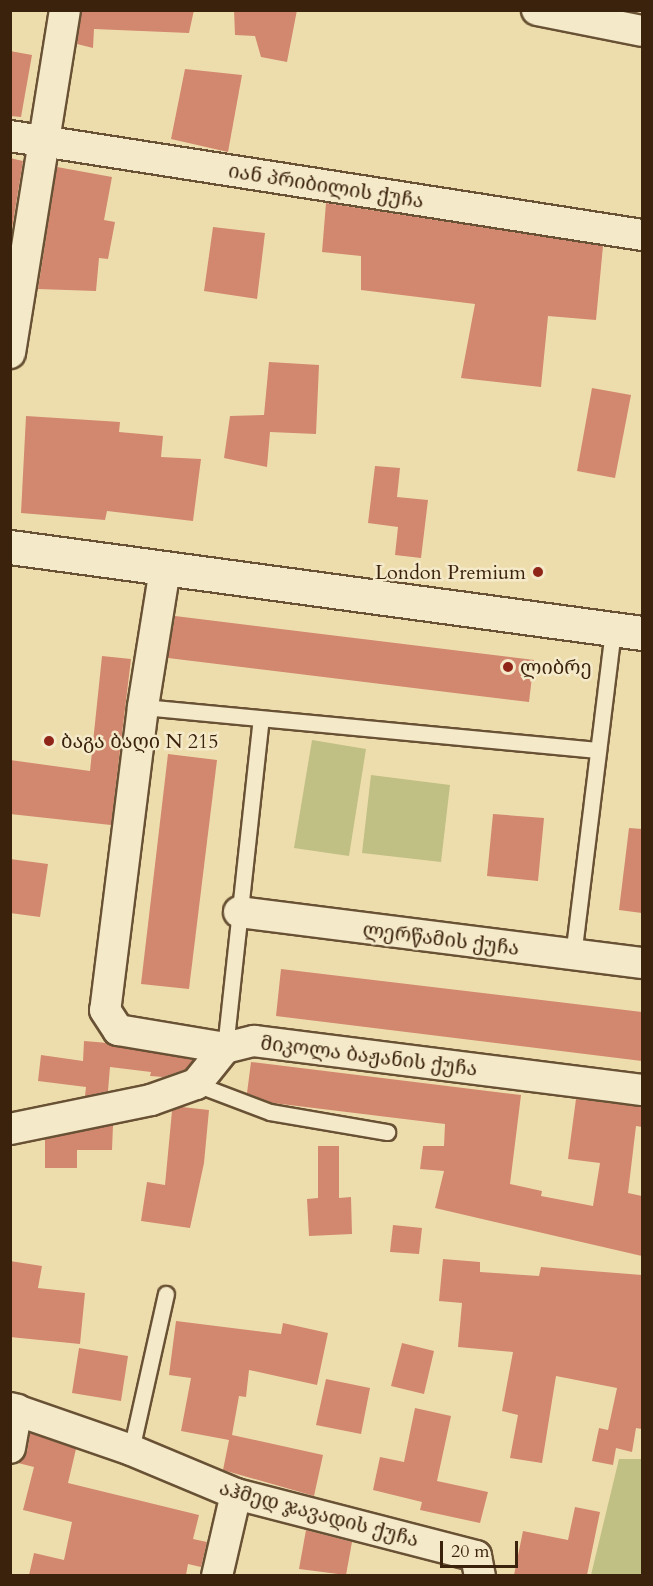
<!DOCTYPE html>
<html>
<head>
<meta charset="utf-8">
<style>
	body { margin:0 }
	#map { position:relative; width:653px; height:1586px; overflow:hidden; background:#eeddac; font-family:Cardo,"Noto Serif Georgian",serif }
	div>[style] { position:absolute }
	.green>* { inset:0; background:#c0bf84 }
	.building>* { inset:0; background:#d2876f }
	.roads { filter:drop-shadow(2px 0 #685134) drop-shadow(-2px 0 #685134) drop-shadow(0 2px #685134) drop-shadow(0 -2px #685134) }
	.service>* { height:15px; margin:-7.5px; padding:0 7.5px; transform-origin:7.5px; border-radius:7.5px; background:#f4e9c9 }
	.minor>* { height:30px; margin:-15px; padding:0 15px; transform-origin:15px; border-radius:15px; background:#f4e9c9 }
	.secondary>* { height:33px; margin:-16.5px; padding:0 16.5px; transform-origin:16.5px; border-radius:16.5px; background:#f4e9c9 }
	.dots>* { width:16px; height:16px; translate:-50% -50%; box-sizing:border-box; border:3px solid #f4e9c9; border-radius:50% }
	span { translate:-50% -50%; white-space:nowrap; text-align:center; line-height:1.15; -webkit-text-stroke:5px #f4e9c9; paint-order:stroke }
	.street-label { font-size:20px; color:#3b220c }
	.poi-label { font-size:20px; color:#3b220c }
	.right { translate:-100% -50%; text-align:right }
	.left { translate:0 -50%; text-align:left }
	.frame { position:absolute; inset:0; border:12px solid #3b220c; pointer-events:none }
	.scale { position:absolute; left:440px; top:1541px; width:78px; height:27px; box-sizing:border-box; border:3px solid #3b220c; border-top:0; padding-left:8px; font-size:18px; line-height:21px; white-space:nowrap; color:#3b220c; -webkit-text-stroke:4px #f4e9c9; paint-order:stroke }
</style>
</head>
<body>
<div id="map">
	<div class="green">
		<div style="clip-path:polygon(312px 740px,366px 749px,349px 856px,294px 848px)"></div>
		<div style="clip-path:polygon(371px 775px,450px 785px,441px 862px,362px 853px)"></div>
		<div style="clip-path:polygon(619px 1459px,642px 1459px,642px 1575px,591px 1575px)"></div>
	</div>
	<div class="building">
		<div style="clip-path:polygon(82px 10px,194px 10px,189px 33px,94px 29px,93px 48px,77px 44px)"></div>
		<div style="clip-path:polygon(234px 10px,297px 10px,287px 62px,261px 57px,255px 36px,235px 35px)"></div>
		<div style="clip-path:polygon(10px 51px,32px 55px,21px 117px,10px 116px)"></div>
		<div style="clip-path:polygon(185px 69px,242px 75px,228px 152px,171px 139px)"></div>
		<div style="clip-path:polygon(10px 158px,23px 161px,10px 241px)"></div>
		<div style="clip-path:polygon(57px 167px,112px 177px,104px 220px,115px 222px,108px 259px,99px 258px,96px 291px,38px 289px)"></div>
		<div style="clip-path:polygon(326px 203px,603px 246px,596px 320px,548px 316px,541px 387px,461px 378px,475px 304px,361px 290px,361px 256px,322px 252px)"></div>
		<div style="clip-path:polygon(213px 227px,265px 233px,257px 299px,204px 291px)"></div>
		<div style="clip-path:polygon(269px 362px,319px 365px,316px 434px,270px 432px,267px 467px,224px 458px,230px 416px,264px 415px)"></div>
		<div style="clip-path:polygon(592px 388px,631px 395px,615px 478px,577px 471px)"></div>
		<div style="clip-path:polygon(26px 416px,120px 422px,119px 432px,163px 436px,161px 457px,201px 459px,193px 521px,107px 511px,105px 520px,21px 513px)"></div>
		<div style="clip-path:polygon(375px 466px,400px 468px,397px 497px,428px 500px,421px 558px,395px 555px,398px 527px,368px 523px)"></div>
		<div style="clip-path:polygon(175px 616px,534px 660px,529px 702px,168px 658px)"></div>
		<div style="clip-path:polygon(102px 656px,131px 659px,111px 825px,10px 814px,10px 760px,90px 771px)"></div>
		<div style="clip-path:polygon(168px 754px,217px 760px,189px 989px,141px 984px)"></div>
		<div style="clip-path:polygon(493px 814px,544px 818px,538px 881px,487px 876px)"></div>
		<div style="clip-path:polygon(629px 828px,642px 829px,642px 913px,619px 910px)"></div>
		<div style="clip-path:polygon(10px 859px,48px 864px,40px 917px,10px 913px)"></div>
		<div style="clip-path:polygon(281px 969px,642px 1012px,642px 1061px,276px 1016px)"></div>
		<div style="clip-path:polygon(84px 1041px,108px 1043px,193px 1060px,186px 1069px,163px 1077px,150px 1076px,151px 1072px,110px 1067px,108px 1091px,85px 1096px,86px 1087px,38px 1081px,41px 1055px,83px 1061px)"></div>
		<div style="clip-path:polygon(251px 1062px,521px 1095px,510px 1184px,542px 1191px,541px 1196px,593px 1206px,600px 1163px,568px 1159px,576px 1099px,642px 1107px,642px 1127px,636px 1126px,628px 1193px,642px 1196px,642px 1256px,435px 1208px,444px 1171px,420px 1169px,423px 1146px,444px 1146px,445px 1124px,273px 1103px,247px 1093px)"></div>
		<div style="clip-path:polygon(182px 1107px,209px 1110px,204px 1163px,190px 1228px,141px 1221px,147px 1182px,165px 1185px,172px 1111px)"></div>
		<div style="clip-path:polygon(113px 1125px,112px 1150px,77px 1150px,77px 1168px,45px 1168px,45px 1139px)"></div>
		<div style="clip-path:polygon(318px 1146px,339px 1146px,339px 1198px,351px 1197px,352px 1234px,309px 1236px,307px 1199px,318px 1198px)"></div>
		<div style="clip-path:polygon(393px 1225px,422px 1228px,419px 1254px,390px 1252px)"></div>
		<div style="clip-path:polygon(443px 1259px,480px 1262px,480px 1272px,539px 1276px,541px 1267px,642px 1275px,642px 1429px,636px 1428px,632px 1452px,616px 1448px,613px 1465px,592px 1461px,599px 1428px,608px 1430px,617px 1388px,556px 1376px,542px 1463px,510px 1458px,518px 1415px,502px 1411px,513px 1352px,458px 1347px,462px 1303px,439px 1301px)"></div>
		<div style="clip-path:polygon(10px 1261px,42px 1266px,38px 1288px,85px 1293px,80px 1344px,10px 1337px)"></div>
		<div style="clip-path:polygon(176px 1321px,281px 1334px,283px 1323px,328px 1333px,317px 1385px,249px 1370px,246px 1397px,239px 1396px,232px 1435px,323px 1455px,314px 1496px,223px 1470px,229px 1440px,181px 1431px,191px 1378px,169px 1375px)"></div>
		<div style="clip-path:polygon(402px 1343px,434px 1351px,424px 1394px,391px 1386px)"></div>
		<div style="clip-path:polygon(79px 1348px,128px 1356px,121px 1401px,72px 1393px)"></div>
		<div style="clip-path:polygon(326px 1379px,370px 1388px,361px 1434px,316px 1425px)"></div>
		<div style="clip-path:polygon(415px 1408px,451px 1416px,437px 1481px,488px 1492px,480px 1523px,420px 1510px,422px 1502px,373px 1490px,380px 1457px,404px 1462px)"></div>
		<div style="clip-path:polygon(30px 1433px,76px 1449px,68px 1483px,199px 1515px,193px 1539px,207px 1542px,201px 1567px,188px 1564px,186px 1575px,29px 1575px,34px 1553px,64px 1560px,72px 1522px,23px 1510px,34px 1467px,18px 1463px,27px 1452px)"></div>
		<div style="clip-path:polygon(575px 1507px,600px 1512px,587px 1575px,514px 1575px,523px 1531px,568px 1540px)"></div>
		<div style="clip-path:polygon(306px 1530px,352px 1542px,346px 1575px,299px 1569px)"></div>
	</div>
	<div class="roads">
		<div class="service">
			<div style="left:143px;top:707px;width:457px;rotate:5.4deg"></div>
			<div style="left:573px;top:956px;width:329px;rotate:-83deg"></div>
			<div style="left:225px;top:1048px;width:331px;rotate:-83.8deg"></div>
			<div style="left:196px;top:1084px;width:79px;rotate:20.7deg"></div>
			<div style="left:270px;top:1112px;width:119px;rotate:9.7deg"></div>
			<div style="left:131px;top:1450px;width:160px;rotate:-77.4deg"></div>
		</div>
		<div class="minor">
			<div style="left:537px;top:10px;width:107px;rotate:11.3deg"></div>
			<div style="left:10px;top:136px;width:640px;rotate:8.9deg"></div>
			<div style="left:10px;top:353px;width:347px;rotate:-80.9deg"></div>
			<div style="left:165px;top:569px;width:140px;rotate:99.1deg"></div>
			<div style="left:143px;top:707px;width:305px;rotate:97.1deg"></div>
			<div style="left:105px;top:1010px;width:24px;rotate:57deg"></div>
			<div style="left:118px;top:1030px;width:109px;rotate:9.5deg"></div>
			<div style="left:239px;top:912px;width:406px;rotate:7.2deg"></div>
			<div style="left:10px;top:1129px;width:144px;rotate:-11.6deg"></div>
			<div style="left:151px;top:1100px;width:48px;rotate:-19.6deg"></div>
			<div style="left:196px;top:1084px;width:46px;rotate:-51.1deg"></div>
			<div style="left:225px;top:1048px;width:30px;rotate:-14deg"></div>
			<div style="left:254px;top:1041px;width:391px;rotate:7.2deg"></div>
			<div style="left:10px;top:1408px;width:128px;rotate:19.1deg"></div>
			<div style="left:131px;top:1450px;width:114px;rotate:22.7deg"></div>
			<div style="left:236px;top:1494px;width:248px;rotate:14.5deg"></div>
			<div style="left:476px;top:1556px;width:20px;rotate:79deg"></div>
			<div style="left:10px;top:1448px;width:39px;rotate:-80deg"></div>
			<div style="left:217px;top:1576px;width:84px;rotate:-77deg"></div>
		</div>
		<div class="secondary">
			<div style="left:10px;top:547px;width:638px;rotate:7.75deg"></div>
		</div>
	</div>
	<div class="dots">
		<div style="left:538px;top:572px;background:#8f2418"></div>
		<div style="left:508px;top:667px;background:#8f2418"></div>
		<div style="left:49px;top:741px;background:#8f2418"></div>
	</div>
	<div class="street-label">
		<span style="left:326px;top:186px;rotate:9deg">იან პრიბილის ქუჩა</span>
		<span style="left:441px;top:939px;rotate:7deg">ლერწამის ქუჩა</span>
		<span style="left:369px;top:1056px;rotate:7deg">მიკოლა ბაჟანის ქუჩა</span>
		<span style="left:319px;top:1514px;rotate:15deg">აჰმედ ჯავადის ქუჩა</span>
	</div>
	<div class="poi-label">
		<span class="right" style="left:526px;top:572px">London Premium</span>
		<span class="left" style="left:520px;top:667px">ლიბრე</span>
		<span class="left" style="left:61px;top:741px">ბაგა ბაღი N 215</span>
	</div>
	<div class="frame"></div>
	<div class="scale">20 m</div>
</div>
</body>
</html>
